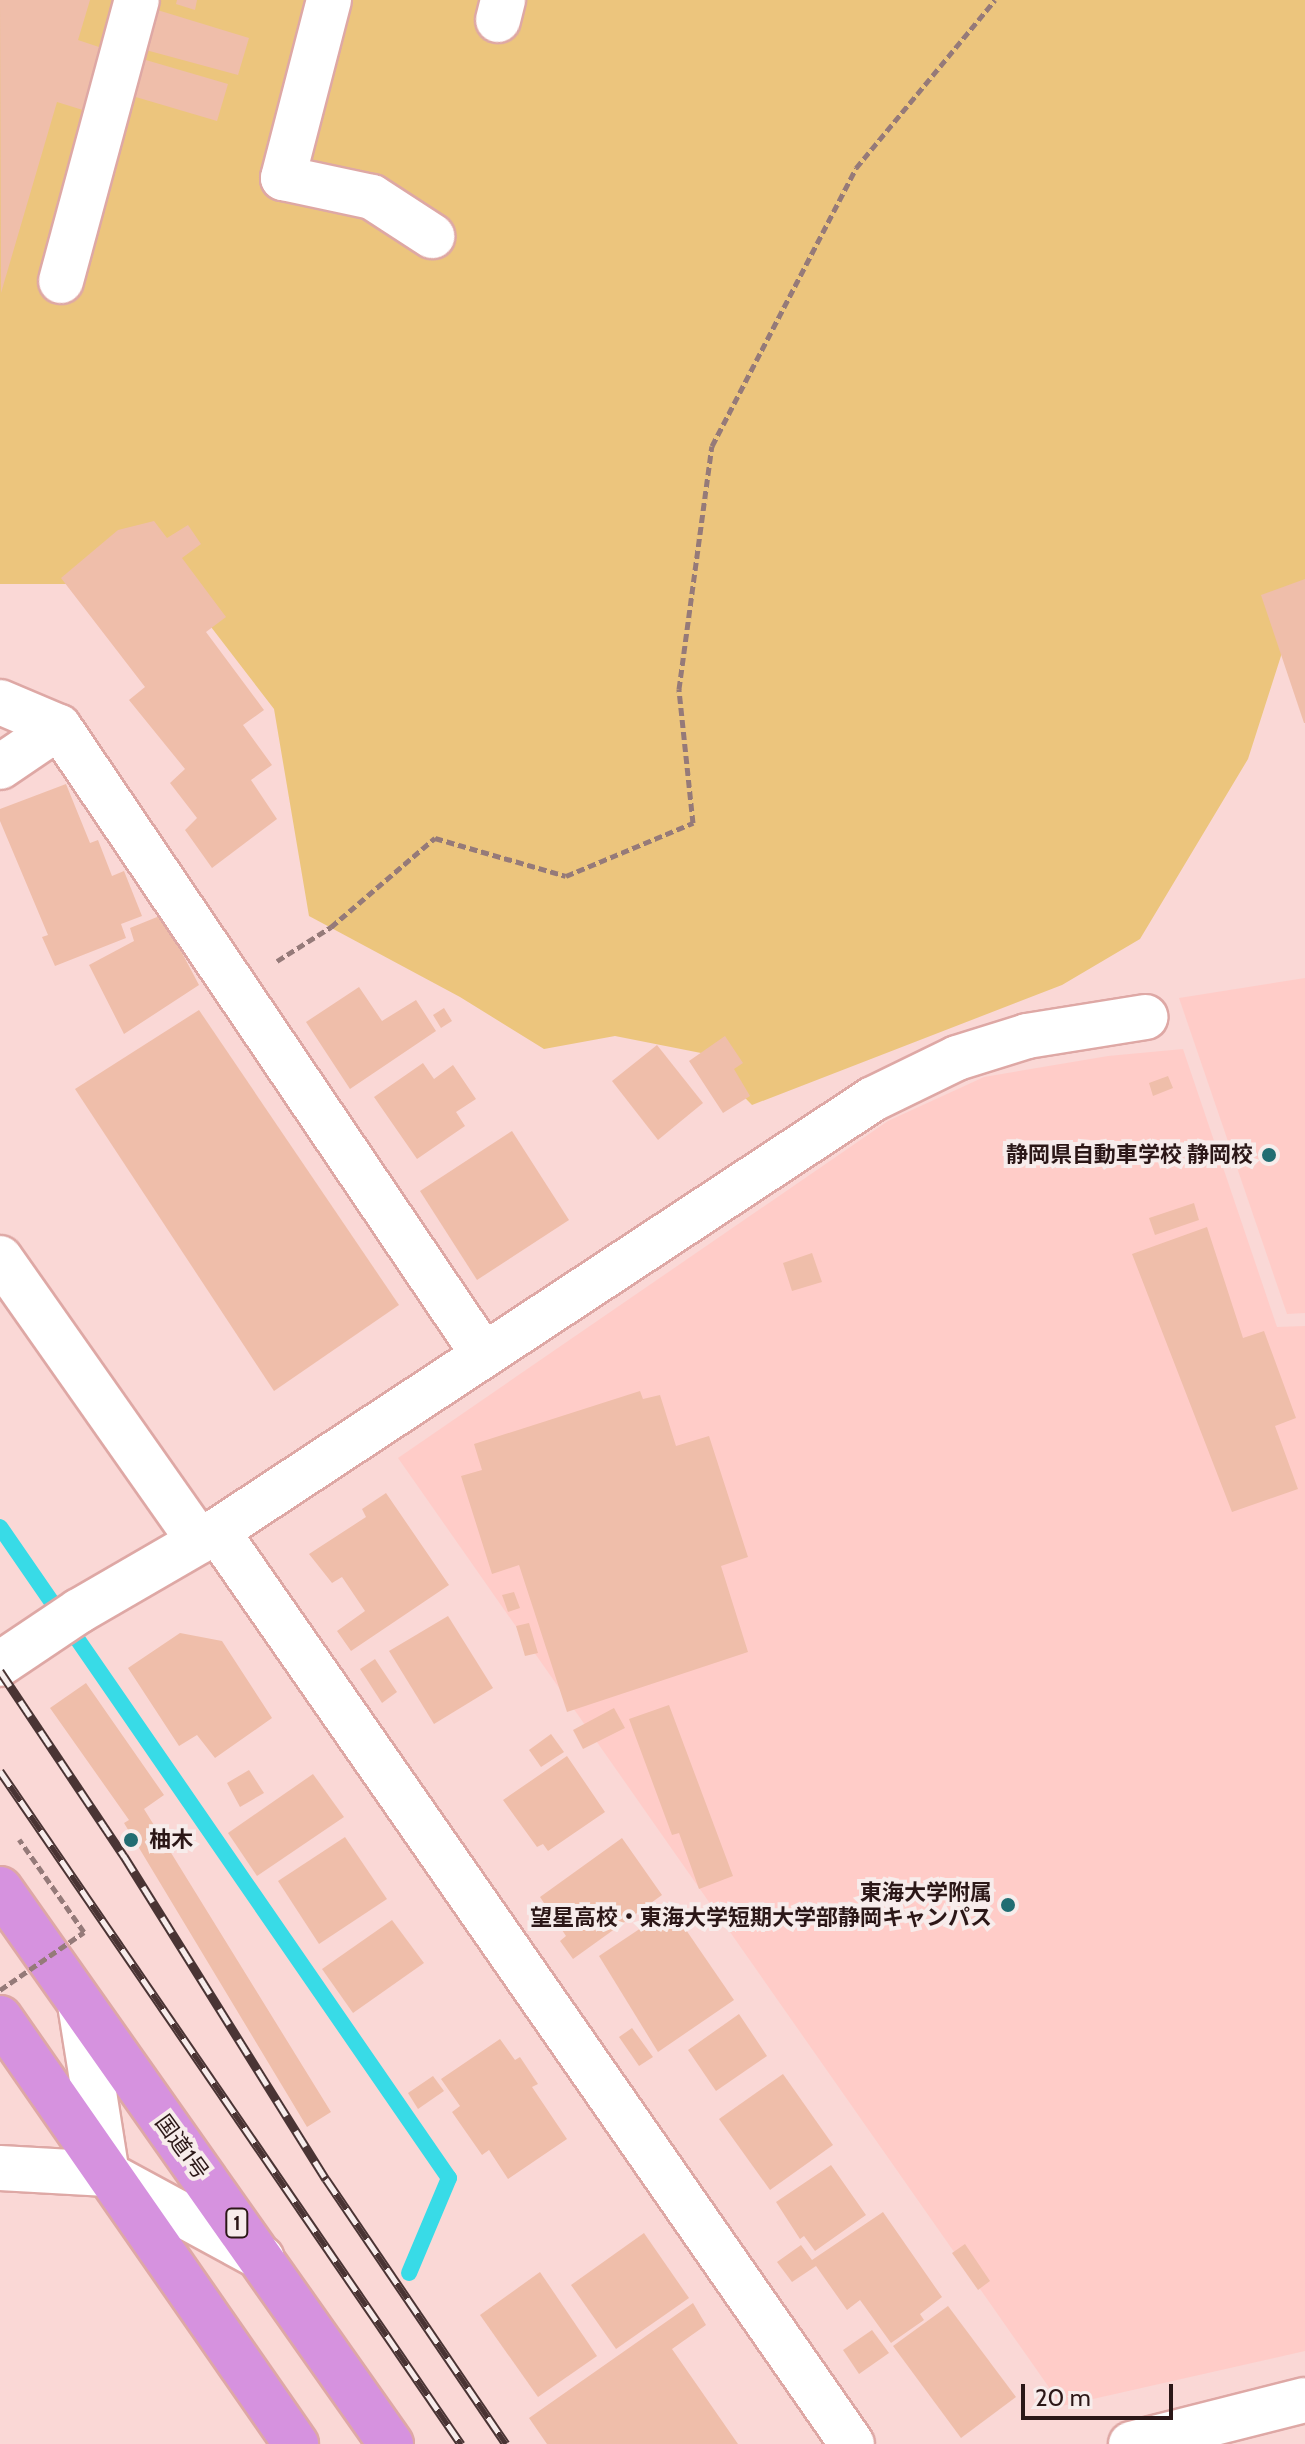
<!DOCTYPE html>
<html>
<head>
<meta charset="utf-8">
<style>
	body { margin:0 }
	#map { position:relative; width:1305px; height:2444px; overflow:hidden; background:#fad8d6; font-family:Cabin,"Noto Sans JP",sans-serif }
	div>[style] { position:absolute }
	.built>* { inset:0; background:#ffccc8 }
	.green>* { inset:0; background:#ecc57d }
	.stream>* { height:16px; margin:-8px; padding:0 8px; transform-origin:8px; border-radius:8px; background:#38dbe7 }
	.building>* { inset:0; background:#efbeaa }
	.path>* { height:5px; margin-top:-2.5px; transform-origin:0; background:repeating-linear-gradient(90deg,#957a79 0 8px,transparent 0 12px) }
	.roads { filter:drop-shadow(2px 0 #dea8a5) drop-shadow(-2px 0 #dea8a5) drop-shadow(0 2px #dea8a5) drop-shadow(0 -2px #dea8a5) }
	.street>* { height:44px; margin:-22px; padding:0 22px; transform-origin:22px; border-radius:22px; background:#fff }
	.secondary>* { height:44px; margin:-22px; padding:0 22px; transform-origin:22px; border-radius:22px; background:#fff }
	.highway>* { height:44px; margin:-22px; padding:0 22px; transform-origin:22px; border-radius:22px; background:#d692df }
	.rail>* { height:9px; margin-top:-4.5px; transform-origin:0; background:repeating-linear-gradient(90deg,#f7eceb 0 18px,#4a3434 0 36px); box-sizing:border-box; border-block:2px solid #4a3434 }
	.path-bridge>* { height:5px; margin-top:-2.5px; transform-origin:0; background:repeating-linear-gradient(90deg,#957a79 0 8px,transparent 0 12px) }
	.dots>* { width:22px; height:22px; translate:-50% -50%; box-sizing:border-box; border:4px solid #f7eceb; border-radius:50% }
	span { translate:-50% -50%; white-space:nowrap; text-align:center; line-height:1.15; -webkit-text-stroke:8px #f7eceb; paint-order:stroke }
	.shield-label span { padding:2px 6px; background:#f7eceb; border:2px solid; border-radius:6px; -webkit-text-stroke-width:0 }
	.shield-label { font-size:20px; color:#2b1717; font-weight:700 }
	.poi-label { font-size:22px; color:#2b1717; font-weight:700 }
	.right { translate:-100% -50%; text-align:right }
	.left { translate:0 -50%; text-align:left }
	.street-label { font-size:22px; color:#2b1717 }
	.scale { position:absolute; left:1021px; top:2384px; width:152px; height:36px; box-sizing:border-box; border:4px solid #2b1717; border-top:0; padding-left:10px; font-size:24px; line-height:28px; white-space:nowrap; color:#2b1717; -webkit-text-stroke:6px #f7eceb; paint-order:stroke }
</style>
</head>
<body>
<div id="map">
	<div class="built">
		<div style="clip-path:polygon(1305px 978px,1305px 1313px,1287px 1314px,1179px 998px)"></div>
		<div style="clip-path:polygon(1183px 1049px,1277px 1327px,1305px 1326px,1305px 2351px,1062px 2406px,398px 1458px,888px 1121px,984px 1077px,1108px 1056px)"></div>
	</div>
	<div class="green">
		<div style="clip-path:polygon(0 0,1305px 0,1305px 601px,1297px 606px,1248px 759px,1140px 939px,1062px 985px,752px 1105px,701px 1053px,615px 1036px,544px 1049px,460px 997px,309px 916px,274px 709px,178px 584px,0 584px)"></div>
	</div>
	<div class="stream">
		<div style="left:0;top:1527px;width:791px;rotate:55.41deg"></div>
		<div style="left:449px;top:2178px;width:103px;rotate:112.8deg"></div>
	</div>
	<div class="building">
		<div style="clip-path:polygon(0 0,90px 0,78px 40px,105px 49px,86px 111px,57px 102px,1px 293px)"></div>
		<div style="clip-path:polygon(177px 0,197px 0,195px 10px,176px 4px)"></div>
		<div style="clip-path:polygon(141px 5px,249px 38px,238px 75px,131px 46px)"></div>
		<div style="clip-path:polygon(139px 58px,228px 84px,217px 121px,129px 95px)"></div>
		<div style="clip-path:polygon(154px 521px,167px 538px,188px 525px,201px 544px,182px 558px,226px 617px,206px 632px,264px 710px,243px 725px,272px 765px,251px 780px,277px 819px,212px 868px,185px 830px,197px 818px,170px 783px,185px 769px,129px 700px,145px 687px,61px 578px,118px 530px)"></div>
		<div style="clip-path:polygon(1305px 579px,1305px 723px,1304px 723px,1261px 595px)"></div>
		<div style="clip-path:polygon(66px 784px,90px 843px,98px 840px,112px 876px,124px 871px,142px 916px,121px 924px,126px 938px,55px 966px,42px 937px,48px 935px,0 821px,0 809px)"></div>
		<div style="clip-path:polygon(162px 915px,199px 985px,124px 1034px,89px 965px,134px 941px,130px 928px)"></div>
		<div style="clip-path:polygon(359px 987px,382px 1021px,416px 1000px,436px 1031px,350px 1089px,306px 1022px)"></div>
		<div style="clip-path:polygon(444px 1008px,452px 1021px,441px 1028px,433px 1015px)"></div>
		<div style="clip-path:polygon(199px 1010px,399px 1305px,274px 1391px,75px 1089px)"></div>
		<div style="clip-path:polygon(725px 1036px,743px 1063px,734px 1069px,750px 1096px,723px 1113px,689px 1061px)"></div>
		<div style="clip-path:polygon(657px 1045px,703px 1103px,658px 1140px,612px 1081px)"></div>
		<div style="clip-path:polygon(423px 1063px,434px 1079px,453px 1065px,476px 1099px,456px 1112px,465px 1126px,417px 1159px,374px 1097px)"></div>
		<div style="clip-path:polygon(1168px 1076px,1173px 1088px,1153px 1096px,1149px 1083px)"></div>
		<div style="clip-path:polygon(512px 1131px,569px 1220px,477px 1280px,420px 1191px)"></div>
		<div style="clip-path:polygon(1194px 1203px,1199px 1220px,1155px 1235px,1149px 1218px)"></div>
		<div style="clip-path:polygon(1207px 1227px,1243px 1338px,1264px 1331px,1296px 1418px,1275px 1426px,1298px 1489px,1232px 1512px,1132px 1254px)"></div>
		<div style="clip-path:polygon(812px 1253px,822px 1282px,792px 1291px,783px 1263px)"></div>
		<div style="clip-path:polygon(640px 1391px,643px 1399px,660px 1395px,676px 1446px,709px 1436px,748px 1557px,721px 1566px,748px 1652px,567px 1712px,519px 1565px,492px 1574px,461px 1476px,482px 1470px,474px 1444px)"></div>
		<div style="clip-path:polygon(386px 1493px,449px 1585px,351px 1651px,337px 1631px,365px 1611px,342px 1577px,332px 1583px,309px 1554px,366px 1517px,362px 1509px)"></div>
		<div style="clip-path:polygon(514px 1592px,520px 1608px,508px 1612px,502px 1595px)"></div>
		<div style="clip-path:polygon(448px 1616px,493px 1688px,434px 1724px,389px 1651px)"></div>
		<div style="clip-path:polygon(529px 1623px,538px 1653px,525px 1656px,516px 1626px)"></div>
		<div style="clip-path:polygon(180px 1633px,222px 1641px,272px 1718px,215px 1758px,197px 1735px,179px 1746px,128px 1668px)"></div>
		<div style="clip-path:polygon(375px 1659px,397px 1692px,382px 1703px,360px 1669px)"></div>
		<div style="clip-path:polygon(86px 1683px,164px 1795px,144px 1809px,331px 2112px,307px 2127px,124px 1823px,129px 1820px,50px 1708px)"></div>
		<div style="clip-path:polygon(669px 1705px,733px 1876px,699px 1889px,679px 1833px,672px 1835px,629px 1719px)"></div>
		<div style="clip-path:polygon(614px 1708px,625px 1728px,583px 1749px,573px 1730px)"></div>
		<div style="clip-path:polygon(551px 1734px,564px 1752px,541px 1767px,529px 1750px)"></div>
		<div style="clip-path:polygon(567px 1756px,605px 1812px,548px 1851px,543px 1844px,537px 1847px,503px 1800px)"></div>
		<div style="clip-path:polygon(249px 1770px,264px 1793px,240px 1807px,227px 1783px)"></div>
		<div style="clip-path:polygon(313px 1774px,344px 1817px,257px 1876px,228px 1833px)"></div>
		<div style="clip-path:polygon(345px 1837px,387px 1899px,319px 1944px,278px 1881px)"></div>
		<div style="clip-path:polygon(622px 1838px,662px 1895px,573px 1959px,560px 1941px,566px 1936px,540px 1897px)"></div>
		<div style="clip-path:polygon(671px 1908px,734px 2000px,658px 2052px,599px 1956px)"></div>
		<div style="clip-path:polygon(392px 1920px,424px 1963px,353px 2013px,322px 1969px)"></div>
		<div style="clip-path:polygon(739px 2014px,767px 2056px,716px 2091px,688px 2050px)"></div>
		<div style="clip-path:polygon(632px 2028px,653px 2057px,639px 2066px,619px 2037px)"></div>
		<div style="clip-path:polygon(500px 2039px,515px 2060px,520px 2057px,538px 2084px,532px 2087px,567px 2139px,508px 2179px,489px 2150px,482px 2155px,452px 2112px,460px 2106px,441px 2079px)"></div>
		<div style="clip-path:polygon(783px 2074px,833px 2145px,770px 2190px,719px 2119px)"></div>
		<div style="clip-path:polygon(433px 2076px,444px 2091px,418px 2109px,408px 2093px)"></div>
		<div style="clip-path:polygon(831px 2165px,866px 2215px,815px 2251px,804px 2236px,800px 2239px,776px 2202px)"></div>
		<div style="clip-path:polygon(883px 2212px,942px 2297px,920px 2314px,924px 2320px,891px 2343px,860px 2300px,847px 2310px,816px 2266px,792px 2282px,777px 2262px,801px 2245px,812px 2260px)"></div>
		<div style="clip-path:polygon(644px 2233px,689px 2298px,616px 2349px,571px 2285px)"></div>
		<div style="clip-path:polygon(965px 2244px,990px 2281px,978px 2290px,952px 2253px)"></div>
		<div style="clip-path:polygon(540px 2272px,597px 2356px,538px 2397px,480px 2315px)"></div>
		<div style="clip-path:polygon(693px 2303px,706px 2325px,672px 2349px,738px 2444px,547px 2444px,529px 2418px)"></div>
		<div style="clip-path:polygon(948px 2306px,1016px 2397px,961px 2438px,893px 2346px)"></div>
		<div style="clip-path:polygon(872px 2330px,889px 2353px,859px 2374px,843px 2350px)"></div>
	</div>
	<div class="path">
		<div style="left:277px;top:961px;width:64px;rotate:-32.2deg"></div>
		<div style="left:331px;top:927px;width:137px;rotate:-40.6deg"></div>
		<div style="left:435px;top:838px;width:136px;rotate:16.2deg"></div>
		<div style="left:566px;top:876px;width:138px;rotate:-22.7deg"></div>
		<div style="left:693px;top:823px;width:135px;rotate:-96deg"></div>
		<div style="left:679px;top:689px;width:245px;rotate:-82.3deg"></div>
		<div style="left:712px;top:446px;width:313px;rotate:-62.6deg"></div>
		<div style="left:856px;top:168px;width:218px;rotate:-50.4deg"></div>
	</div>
	<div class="roads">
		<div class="street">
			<div style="left:329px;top:0;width:184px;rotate:104.5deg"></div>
			<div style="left:283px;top:178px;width:91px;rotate:12.1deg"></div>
			<div style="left:372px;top:197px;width:72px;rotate:33deg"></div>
			<div style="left:498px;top:20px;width:21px;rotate:-76deg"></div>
			<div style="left:61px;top:281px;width:291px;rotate:-74.9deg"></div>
			<div style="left:0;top:702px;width:64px;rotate:23deg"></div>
			<div style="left:59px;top:727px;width:757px;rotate:55.93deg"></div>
			<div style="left:0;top:767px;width:71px;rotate:-34.1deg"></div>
			<div style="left:0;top:1258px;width:346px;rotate:54.9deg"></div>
			<div style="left:217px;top:1531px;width:1112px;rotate:55.18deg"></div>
			<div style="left:0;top:1664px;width:95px;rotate:-33.9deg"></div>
			<div style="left:79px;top:1611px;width:160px;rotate:-30.1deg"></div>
			<div style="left:217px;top:1531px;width:785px;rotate:-33.37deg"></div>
			<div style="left:873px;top:1099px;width:93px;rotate:-26deg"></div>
			<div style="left:957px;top:1058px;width:73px;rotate:-17.4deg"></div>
			<div style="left:1027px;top:1036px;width:120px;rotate:-9.1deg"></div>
			<div style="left:1131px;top:2444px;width:179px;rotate:-14.2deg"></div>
		</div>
		<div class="secondary">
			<div style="left:80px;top:2004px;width:172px;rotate:81deg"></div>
			<div style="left:0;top:2168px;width:107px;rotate:3.2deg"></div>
			<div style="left:107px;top:2174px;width:176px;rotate:28.5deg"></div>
		</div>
		<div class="highway">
			<div style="left:0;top:1889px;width:679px;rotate:54.84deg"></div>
			<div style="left:0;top:2018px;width:519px;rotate:55.21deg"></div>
		</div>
	</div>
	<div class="rail">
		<div style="left:0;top:1671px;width:223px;rotate:56.2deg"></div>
		<div style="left:124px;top:1856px;width:381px;rotate:58deg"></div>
		<div style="left:326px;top:2179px;width:320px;rotate:55.8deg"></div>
		<div style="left:0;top:1771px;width:816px;rotate:55.59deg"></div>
	</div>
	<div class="path-bridge">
		<div style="left:0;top:1990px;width:102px;rotate:-34.6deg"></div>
		<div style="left:84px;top:1932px;width:113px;rotate:-125deg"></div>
	</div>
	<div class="dots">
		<div style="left:1269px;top:1155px;background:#216d72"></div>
		<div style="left:131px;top:1840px;background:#216d72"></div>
		<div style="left:1008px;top:1905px;background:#216d72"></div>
	</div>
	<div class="shield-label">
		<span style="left:237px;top:2223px">1</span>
	</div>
	<div class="poi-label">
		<span class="right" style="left:1253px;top:1155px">静岡県自動車学校 静岡校</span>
		<span class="left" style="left:149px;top:1840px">柚木</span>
		<span class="right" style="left:992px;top:1905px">東海大学附属<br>望星高校・東海大学短期大学部静岡キャンパス</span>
	</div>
	<div class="street-label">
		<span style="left:182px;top:2147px;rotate:54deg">国道1号</span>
	</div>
	<div class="scale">20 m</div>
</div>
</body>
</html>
